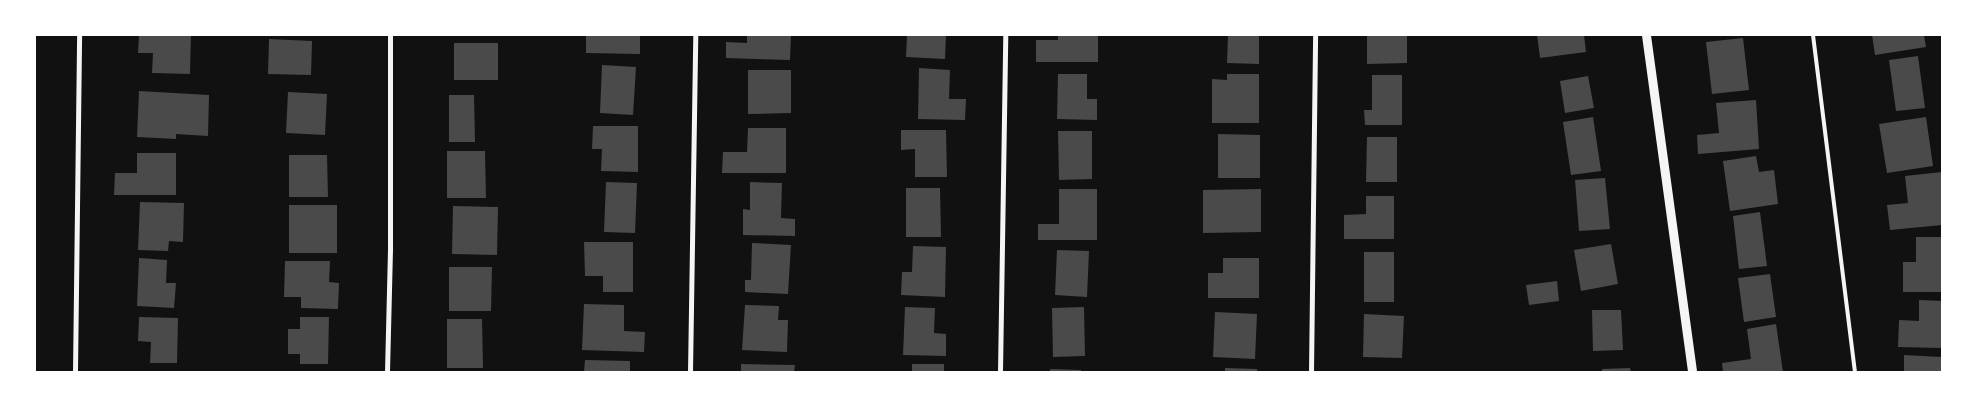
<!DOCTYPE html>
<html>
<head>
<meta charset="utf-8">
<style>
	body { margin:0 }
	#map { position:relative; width:1977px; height:407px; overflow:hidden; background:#111; font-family:Manrope,sans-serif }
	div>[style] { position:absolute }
	.building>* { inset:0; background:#4a4a4a }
	.service>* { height:4px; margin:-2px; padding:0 2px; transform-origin:2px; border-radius:2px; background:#f5f5f5 }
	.minor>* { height:5px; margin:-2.5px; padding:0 2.5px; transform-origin:2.5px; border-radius:2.5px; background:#f5f5f5 }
	.tertiary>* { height:9px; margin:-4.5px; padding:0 4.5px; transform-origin:4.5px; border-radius:4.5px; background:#f5f5f5 }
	span { translate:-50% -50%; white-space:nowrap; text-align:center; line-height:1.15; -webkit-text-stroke:4px #fff; paint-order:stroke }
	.frame { position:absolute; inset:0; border:36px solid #fff; pointer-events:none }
</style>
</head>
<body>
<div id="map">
	<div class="building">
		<div style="clip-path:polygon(139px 35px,191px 35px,190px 74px,152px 73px,153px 53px,138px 53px)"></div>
		<div style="clip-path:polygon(586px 35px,640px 35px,640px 54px,586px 53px)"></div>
		<div style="clip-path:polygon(747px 35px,791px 35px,790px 60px,726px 58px,726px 42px,747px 43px)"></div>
		<div style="clip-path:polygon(907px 35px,946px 35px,945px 59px,906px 57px)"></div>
		<div style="clip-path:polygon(1058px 35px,1098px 35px,1098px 62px,1036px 62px,1036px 40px,1058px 40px)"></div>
		<div style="clip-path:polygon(1228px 35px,1259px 35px,1259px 64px,1227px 63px)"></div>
		<div style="clip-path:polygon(1367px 35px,1407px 35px,1407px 63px,1367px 64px)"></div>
		<div style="clip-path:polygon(1537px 35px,1584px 35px,1586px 52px,1540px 58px)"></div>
		<div style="clip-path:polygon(1872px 35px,1924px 35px,1926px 47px,1875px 55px)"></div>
		<div style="clip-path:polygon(1743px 38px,1749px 90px,1712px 94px,1706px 42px)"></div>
		<div style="clip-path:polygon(269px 39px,312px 41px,311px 75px,268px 74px)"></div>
		<div style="clip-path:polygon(454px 43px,498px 43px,498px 80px,454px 80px)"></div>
		<div style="clip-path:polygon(1918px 56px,1925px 108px,1896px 111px,1889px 60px)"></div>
		<div style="clip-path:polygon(602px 65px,636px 67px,633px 115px,600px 113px)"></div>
		<div style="clip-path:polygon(919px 68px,950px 70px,949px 99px,966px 99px,965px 120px,918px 119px)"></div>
		<div style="clip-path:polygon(748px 70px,791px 70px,791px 113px,748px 114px)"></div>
		<div style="clip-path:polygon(1058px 74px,1087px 74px,1087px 99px,1097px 99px,1097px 120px,1057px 119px)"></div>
		<div style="clip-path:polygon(1227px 74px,1259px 74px,1259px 123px,1212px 123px,1212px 79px,1227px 80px)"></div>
		<div style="clip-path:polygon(1372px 75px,1402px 75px,1402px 125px,1365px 125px,1364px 110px,1372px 110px)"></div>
		<div style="clip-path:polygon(1588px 76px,1594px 108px,1565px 113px,1560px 81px)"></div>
		<div style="clip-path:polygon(139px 91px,209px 95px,208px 136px,176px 134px,176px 139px,137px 137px)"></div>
		<div style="clip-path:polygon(288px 92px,327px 94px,325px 135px,286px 133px)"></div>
		<div style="clip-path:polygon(449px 95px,474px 95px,475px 142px,449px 142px)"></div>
		<div style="clip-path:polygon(1756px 100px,1759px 149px,1698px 154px,1697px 135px,1719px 133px,1716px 103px)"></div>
		<div style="clip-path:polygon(1593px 117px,1601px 171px,1571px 175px,1563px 122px)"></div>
		<div style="clip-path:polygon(1926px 117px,1933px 166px,1887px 173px,1879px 124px)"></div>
		<div style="clip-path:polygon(593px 126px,638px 126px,638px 172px,601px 171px,602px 149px,592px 149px)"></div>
		<div style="clip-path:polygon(748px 128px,786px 128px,786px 173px,722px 173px,723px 152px,747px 152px)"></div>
		<div style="clip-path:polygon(901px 130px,946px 130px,947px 177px,915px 177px,915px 149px,901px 150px)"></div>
		<div style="clip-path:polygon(1058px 131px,1092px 131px,1092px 179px,1059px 180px)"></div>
		<div style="clip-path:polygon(1218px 134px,1260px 135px,1260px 178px,1218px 178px)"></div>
		<div style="clip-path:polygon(1367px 137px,1397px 137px,1397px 182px,1366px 182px)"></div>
		<div style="clip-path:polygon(447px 151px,485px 151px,486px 198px,447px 198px)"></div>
		<div style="clip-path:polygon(137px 153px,176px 153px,176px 195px,114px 195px,115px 173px,137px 173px)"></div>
		<div style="clip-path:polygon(289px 155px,327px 155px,328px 197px,289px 197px)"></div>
		<div style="clip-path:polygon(1756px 156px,1759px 172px,1774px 170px,1778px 204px,1730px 211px,1723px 161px)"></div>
		<div style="clip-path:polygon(1942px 172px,1942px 225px,1890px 230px,1887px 205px,1908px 203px,1905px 176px)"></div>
		<div style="clip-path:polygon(1605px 178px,1610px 229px,1579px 231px,1575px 180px)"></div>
		<div style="clip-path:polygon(606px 182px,637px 183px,635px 233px,604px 232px)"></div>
		<div style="clip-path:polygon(750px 182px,782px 183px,781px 218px,795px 219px,795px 236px,743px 235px,743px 209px,750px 210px)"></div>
		<div style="clip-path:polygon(906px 188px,940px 188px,941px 237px,906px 237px)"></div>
		<div style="clip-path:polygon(1059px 189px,1097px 189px,1097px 240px,1038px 240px,1038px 224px,1059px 224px)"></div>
		<div style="clip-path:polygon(1261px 189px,1261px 232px,1203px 233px,1203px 190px)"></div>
		<div style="clip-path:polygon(1366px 196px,1394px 196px,1394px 239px,1344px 239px,1344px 215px,1366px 214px)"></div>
		<div style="clip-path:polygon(140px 202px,184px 203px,183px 242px,169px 241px,168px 251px,138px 250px)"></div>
		<div style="clip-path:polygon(289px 205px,337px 205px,337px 253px,289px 253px)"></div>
		<div style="clip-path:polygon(453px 206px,498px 207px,497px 255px,452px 254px)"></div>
		<div style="clip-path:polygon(1760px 212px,1767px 266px,1739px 269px,1733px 216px)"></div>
		<div style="clip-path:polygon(1916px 237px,1942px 237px,1942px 292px,1903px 292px,1903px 262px,1916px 262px)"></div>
		<div style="clip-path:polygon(584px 242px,633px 242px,633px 292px,603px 292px,603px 276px,585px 276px)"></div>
		<div style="clip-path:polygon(752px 243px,791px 245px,788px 294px,745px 292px,745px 280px,751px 280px)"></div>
		<div style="clip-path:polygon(1611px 244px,1618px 284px,1581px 291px,1574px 250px)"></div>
		<div style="clip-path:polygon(913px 246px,946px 247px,945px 297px,901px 295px,902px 272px,912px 272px)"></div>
		<div style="clip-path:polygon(1057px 250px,1089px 251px,1087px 297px,1055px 295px)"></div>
		<div style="clip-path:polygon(1364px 252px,1394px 252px,1394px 302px,1364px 302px)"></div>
		<div style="clip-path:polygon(139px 258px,167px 260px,166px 283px,176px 283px,174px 308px,137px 306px)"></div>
		<div style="clip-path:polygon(1223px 258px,1259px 258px,1259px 298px,1208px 298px,1208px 273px,1223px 273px)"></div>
		<div style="clip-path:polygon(285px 261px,330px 261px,329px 282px,339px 283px,338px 309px,301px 308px,301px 297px,284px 297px)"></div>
		<div style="clip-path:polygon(449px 267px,492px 267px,491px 311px,449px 311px)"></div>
		<div style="clip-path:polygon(1770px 274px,1776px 317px,1744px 322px,1738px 278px)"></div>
		<div style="clip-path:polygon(1557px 281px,1559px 301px,1529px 305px,1526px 285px)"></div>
		<div style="clip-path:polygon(1919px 300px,1942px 301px,1942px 348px,1898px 347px,1899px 320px,1919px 321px)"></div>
		<div style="clip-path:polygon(584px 304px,624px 305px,624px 331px,645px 332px,644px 352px,582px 350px)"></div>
		<div style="clip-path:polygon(745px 305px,779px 306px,778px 320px,788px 320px,787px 352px,742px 350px)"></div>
		<div style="clip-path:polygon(905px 307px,935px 308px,934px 333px,946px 334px,946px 356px,903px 355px)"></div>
		<div style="clip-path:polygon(1084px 307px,1085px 356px,1053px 357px,1052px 308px)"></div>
		<div style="clip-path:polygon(1592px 310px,1621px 310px,1623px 350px,1593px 351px)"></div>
		<div style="clip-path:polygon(1215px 312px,1257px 314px,1255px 359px,1213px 357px)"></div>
		<div style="clip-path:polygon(1364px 314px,1404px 316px,1402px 358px,1363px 357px)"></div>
		<div style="clip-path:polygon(139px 317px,178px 318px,177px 363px,150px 363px,151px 342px,138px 341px)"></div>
		<div style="clip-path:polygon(300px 317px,329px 317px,328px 364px,300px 364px,300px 354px,288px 354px,288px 329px,300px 329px)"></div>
		<div style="clip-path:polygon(447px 319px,482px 319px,483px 368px,447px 368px)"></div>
		<div style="clip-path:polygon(1776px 324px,1783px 372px,1723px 372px,1722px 363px,1751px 359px,1747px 329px)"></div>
		<div style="clip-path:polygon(1904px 355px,1942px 357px,1942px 372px,1904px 372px)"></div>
		<div style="clip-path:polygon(585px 360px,630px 361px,630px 372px,584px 372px)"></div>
		<div style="clip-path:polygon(741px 364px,795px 365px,794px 372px,741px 372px)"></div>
		<div style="clip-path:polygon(912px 364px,944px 364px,944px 372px,912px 372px)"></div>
		<div style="clip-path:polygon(1225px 368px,1257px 369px,1257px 372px,1225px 372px)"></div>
		<div style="clip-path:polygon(1630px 368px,1631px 372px,1602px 372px,1602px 369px)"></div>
		<div style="clip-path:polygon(1050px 369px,1081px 370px,1081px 372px,1050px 372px)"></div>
	</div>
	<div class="service">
		<div style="left:1813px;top:35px;width:340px;rotate:82.9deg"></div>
	</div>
	<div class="minor">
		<div style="left:75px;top:372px;width:337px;rotate:-89.3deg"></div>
		<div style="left:387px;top:372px;width:122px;rotate:-88.6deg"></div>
		<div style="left:390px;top:250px;width:215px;rotate:-90deg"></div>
		<div style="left:690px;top:372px;width:337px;rotate:-89.1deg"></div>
		<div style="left:1000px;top:372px;width:337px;rotate:-89.1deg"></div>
		<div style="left:1311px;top:372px;width:337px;rotate:-89.3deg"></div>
	</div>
	<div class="tertiary">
		<div style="left:1646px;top:35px;width:340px;rotate:82.2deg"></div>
	</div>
	<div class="frame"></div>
</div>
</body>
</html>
